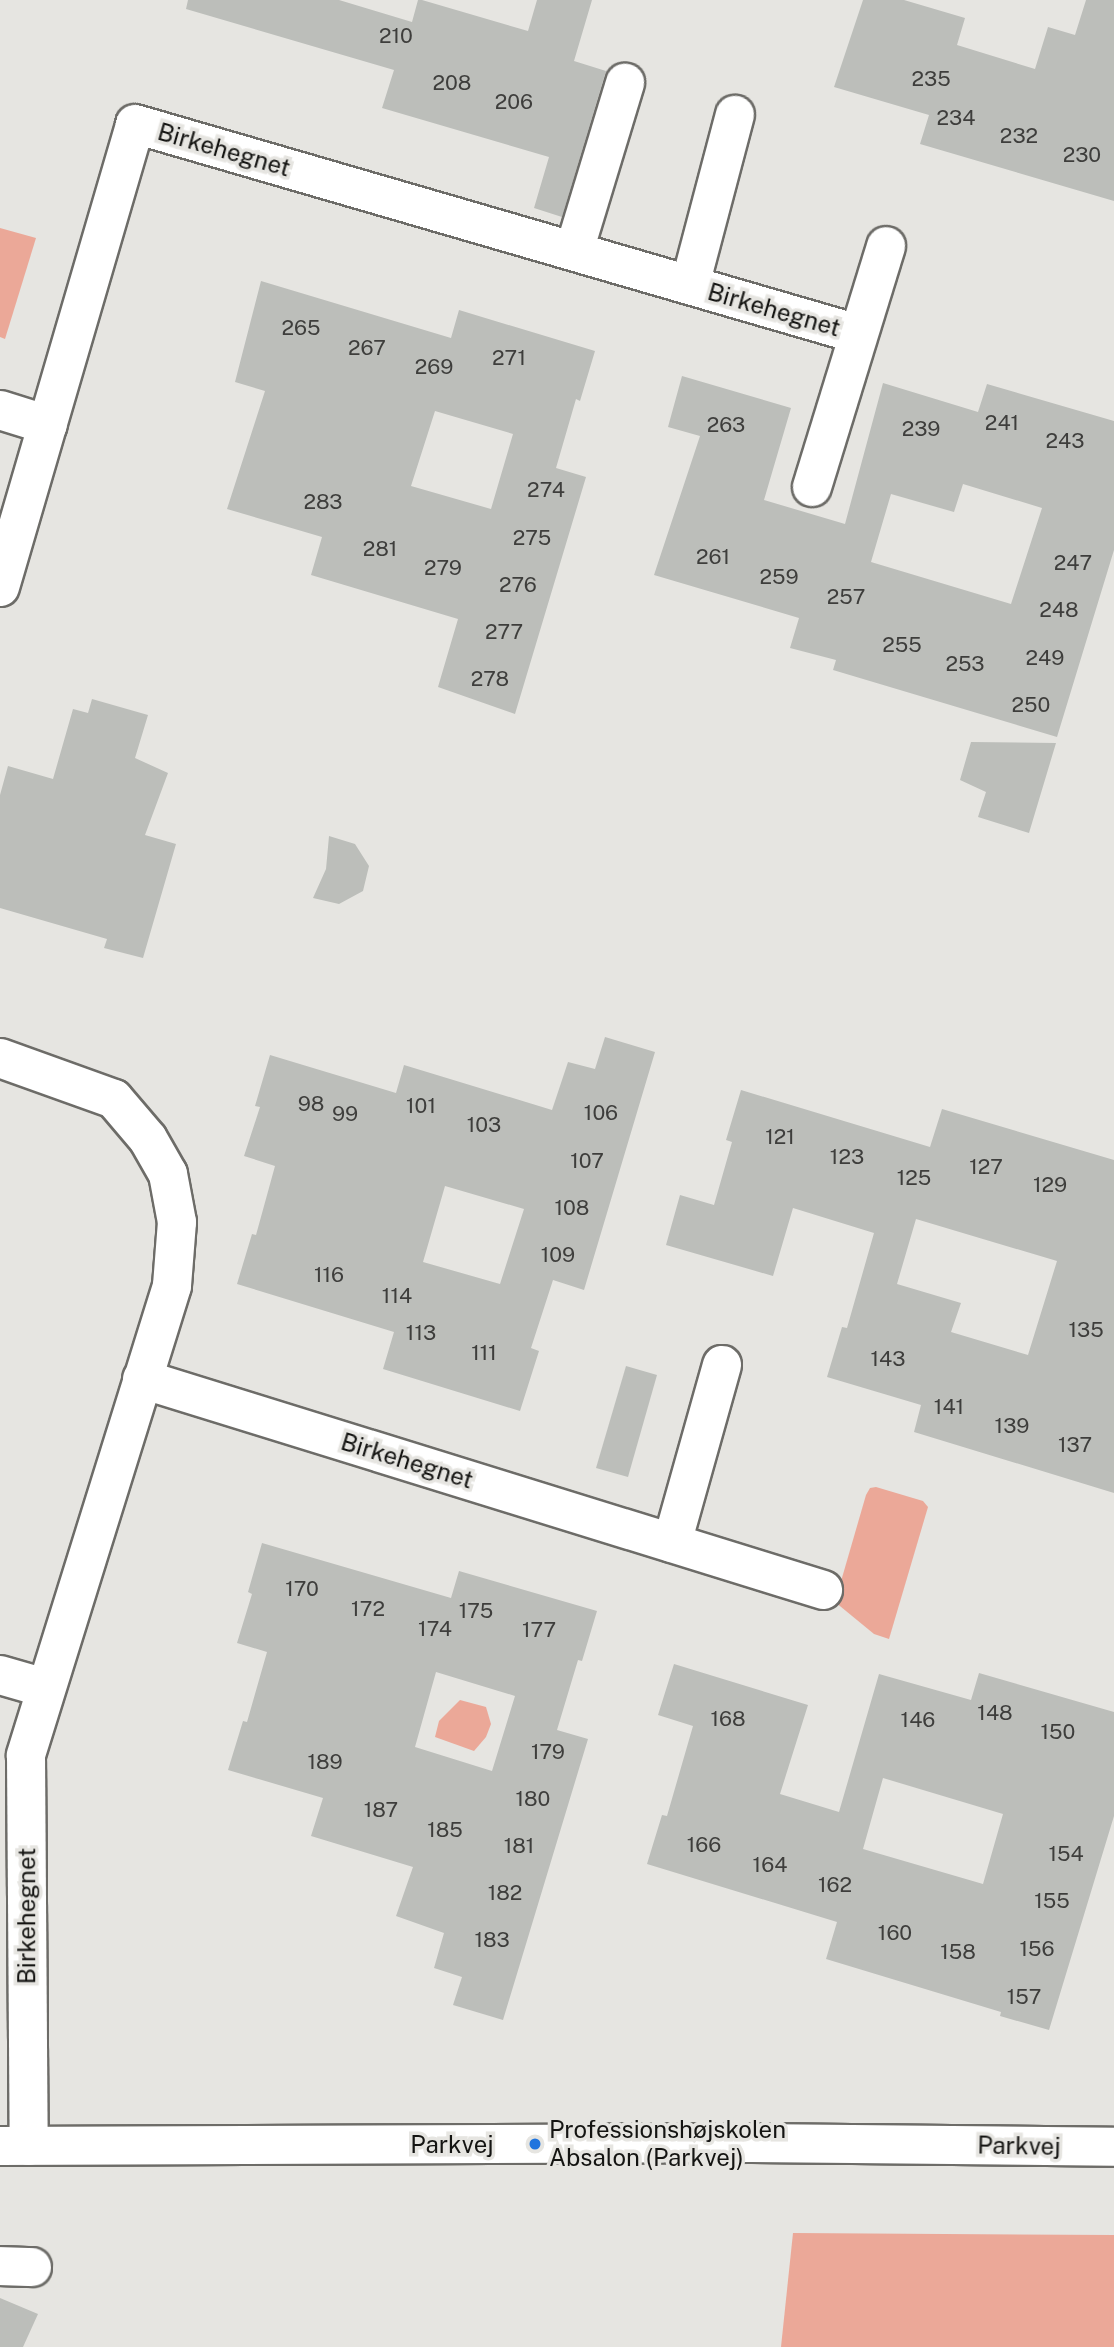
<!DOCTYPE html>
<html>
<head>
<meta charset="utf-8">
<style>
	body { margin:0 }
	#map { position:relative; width:1114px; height:2347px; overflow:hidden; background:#e6e5e1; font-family:"Public Sans",sans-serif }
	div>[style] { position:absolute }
	.green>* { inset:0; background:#eba898 }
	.building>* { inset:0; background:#bcbeba }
	.roads { filter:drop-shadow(2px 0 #6d6c68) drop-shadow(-2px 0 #6d6c68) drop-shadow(0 2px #6d6c68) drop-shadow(0 -2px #6d6c68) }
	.minor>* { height:38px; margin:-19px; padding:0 19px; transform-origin:19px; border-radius:19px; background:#fff }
	.dots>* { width:19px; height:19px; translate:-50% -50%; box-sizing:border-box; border:4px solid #e6e5e1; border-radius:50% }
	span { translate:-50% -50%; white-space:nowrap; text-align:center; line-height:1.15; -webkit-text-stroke:7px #e6e5e1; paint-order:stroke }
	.number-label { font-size:21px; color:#3e3e3c }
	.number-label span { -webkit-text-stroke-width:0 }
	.street-label { font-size:24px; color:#141412 }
	.poi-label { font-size:24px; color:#141412 }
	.left { translate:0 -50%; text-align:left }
</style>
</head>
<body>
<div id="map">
	<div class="green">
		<div style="clip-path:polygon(0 228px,36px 238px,5px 339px,0 337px)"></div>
		<div style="clip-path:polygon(876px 1487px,923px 1501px,928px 1507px,889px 1639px,874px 1634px,835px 1602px,866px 1495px,870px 1488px)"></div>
		<div style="clip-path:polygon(460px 1700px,486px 1707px,491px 1724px,486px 1737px,474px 1751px,435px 1737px,439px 1721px)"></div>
		<div style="clip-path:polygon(793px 2233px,1114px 2235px,1114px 2347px,781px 2347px)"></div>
	</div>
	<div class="building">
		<div style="clip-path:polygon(188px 0,339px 0,412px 22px,418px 0,422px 0,528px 31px,537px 0,592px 0,574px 61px,606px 71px,562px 217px,534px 208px,549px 157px,382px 108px,394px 70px,186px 9px)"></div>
		<div style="clip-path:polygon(863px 0,904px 0,965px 18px,957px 45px,1035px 69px,1048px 27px,1075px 35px,1086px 0,1114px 0,1114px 201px,920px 144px,929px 115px,834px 87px)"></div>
		<div style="clip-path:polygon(evenodd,261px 281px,451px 338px,459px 310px,595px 351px,580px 401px,576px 399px,556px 468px,586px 477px,515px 714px,438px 687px,458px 619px,311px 575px,322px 537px,227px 509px,265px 391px,235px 382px,261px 281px,435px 411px,513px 434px,491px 509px,411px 486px,435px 411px)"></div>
		<div style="clip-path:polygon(evenodd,682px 376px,791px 408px,764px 500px,845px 524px,883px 383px,978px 412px,987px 384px,1114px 421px,1114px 550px,1057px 737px,833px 670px,836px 660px,790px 648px,799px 618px,654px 575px,700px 436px,668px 427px,682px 376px,963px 484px,1042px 508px,1011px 604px,871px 562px,891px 494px,954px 512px,963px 484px)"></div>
		<div style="clip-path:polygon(92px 699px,148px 715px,135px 758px,168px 773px,145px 835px,176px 844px,143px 958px,104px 948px,107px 939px,0 908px,0 795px,8px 766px,53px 779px,73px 709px,88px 713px)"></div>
		<div style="clip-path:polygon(971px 742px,1056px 743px,1029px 833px,978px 817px,986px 792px,960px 780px)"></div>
		<div style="clip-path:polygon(329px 836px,355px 844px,369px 866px,363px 891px,339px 904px,313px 898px,326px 869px)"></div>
		<div style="clip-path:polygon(evenodd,605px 1037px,655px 1052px,584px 1290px,553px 1280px,531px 1348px,539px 1351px,520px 1411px,383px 1369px,394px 1332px,237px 1284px,252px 1234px,256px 1235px,275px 1166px,244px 1156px,260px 1107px,255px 1106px,270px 1055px,396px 1093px,404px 1065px,552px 1110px,568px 1062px,595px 1069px,605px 1037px,445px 1186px,524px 1209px,500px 1284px,423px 1262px,445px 1186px)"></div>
		<div style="clip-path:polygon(evenodd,741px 1090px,930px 1147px,942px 1109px,1114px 1160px,1114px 1493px,914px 1432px,921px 1405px,827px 1377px,842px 1327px,847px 1328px,874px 1233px,793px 1208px,773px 1276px,666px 1245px,680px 1195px,714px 1205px,732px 1142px,726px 1140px,741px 1090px,916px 1219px,1057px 1261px,1028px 1355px,951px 1332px,961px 1303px,897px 1284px,916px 1219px)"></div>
		<div style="clip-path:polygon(626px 1366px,657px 1375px,628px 1477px,596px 1468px)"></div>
		<div style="clip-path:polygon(evenodd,262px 1543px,451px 1598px,459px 1571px,597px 1611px,582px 1661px,578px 1660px,557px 1730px,588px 1739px,503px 2020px,453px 2005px,462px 1977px,434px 1968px,444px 1933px,396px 1916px,413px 1867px,311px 1836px,323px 1798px,228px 1770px,243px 1721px,247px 1722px,267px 1652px,237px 1643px,252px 1594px,248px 1592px,262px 1543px,436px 1672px,515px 1696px,492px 1771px,415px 1747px,436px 1672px)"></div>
		<div style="clip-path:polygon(evenodd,674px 1664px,808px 1705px,780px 1794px,839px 1812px,879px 1674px,971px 1700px,979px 1673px,1114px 1712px,1114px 1816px,1049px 2030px,1000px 2016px,1001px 2012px,826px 1959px,837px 1922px,647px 1864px,662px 1815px,667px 1816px,693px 1726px,658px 1715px,674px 1664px,883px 1778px,1003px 1814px,983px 1884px,863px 1849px,883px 1778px)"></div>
		<div style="clip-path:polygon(0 2298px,38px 2314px,23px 2347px,0 2347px)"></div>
	</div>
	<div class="roads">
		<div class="minor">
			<div style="left:574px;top:251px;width:176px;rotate:-73.1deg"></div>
			<div style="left:690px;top:285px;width:176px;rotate:-75.2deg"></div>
			<div style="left:0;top:410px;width:50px;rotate:17.4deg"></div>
			<div style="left:812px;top:487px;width:252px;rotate:-72.9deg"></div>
			<div style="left:0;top:587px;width:482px;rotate:-73.7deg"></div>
			<div style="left:135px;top:124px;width:753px;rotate:16.2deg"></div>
			<div style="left:0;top:1058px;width:121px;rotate:19.8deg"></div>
			<div style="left:114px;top:1099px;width:52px;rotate:49.6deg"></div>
			<div style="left:148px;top:1139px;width:40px;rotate:60.3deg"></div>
			<div style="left:168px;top:1174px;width:49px;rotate:79.4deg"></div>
			<div style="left:177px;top:1222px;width:64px;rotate:94.5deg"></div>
			<div style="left:172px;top:1286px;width:492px;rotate:107.3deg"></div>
			<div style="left:26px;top:1756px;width:390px;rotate:89.6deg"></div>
			<div style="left:142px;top:1379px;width:713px;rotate:17.21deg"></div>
			<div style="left:672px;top:1543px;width:185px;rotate:-74.3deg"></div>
			<div style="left:0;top:1675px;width:47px;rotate:16.1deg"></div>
			<div style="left:0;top:2146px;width:752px;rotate:-0.23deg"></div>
			<div style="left:752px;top:2143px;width:362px;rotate:0.6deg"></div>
			<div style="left:0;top:2266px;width:32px;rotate:2deg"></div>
		</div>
	</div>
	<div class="dots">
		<div style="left:535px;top:2144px;background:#1f74de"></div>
	</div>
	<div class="number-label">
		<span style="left:396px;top:36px">210</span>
		<span style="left:931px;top:79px">235</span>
		<span style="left:452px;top:83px">208</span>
		<span style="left:514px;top:102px">206</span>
		<span style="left:956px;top:118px">234</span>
		<span style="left:1019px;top:136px">232</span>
		<span style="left:1082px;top:155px">230</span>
		<span style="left:301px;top:328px">265</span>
		<span style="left:367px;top:348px">267</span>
		<span style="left:509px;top:358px">271</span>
		<span style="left:434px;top:367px">269</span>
		<span style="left:1002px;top:423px">241</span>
		<span style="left:726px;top:425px">263</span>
		<span style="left:921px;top:429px">239</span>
		<span style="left:1065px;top:441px">243</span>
		<span style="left:546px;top:490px">274</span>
		<span style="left:323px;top:502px">283</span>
		<span style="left:532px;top:538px">275</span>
		<span style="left:380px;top:549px">281</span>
		<span style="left:713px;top:557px">261</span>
		<span style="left:1073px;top:563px">247</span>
		<span style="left:443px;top:568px">279</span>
		<span style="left:779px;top:577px">259</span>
		<span style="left:518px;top:585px">276</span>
		<span style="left:846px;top:597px">257</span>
		<span style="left:1059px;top:610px">248</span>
		<span style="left:504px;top:632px">277</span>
		<span style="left:902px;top:645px">255</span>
		<span style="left:1045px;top:658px">249</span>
		<span style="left:965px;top:664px">253</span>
		<span style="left:490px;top:679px">278</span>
		<span style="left:1031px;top:705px">250</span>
		<span style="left:311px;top:1104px">98</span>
		<span style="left:421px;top:1106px">101</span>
		<span style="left:601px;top:1113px">106</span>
		<span style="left:345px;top:1114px">99</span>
		<span style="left:484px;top:1125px">103</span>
		<span style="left:780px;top:1137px">121</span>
		<span style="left:847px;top:1157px">123</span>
		<span style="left:587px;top:1161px">107</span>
		<span style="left:986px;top:1167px">127</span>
		<span style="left:914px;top:1178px">125</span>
		<span style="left:1050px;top:1185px">129</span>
		<span style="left:572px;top:1208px">108</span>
		<span style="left:558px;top:1255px">109</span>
		<span style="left:329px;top:1275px">116</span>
		<span style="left:397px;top:1296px">114</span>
		<span style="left:1086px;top:1330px">135</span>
		<span style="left:421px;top:1333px">113</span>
		<span style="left:484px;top:1353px">111</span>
		<span style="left:888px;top:1359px">143</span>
		<span style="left:949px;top:1407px">141</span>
		<span style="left:1012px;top:1426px">139</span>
		<span style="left:1075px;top:1445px">137</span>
		<span style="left:302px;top:1589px">170</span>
		<span style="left:368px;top:1609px">172</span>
		<span style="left:476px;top:1611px">175</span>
		<span style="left:435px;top:1629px">174</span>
		<span style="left:539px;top:1630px">177</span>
		<span style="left:995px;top:1713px">148</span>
		<span style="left:728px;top:1719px">168</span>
		<span style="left:918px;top:1720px">146</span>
		<span style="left:1058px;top:1732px">150</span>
		<span style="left:548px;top:1752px">179</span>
		<span style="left:325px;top:1762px">189</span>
		<span style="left:533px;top:1799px">180</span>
		<span style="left:381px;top:1810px">187</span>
		<span style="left:445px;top:1830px">185</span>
		<span style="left:704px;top:1845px">166</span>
		<span style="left:519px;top:1846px">181</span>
		<span style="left:1066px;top:1854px">154</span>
		<span style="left:770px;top:1865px">164</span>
		<span style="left:835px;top:1885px">162</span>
		<span style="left:505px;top:1893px">182</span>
		<span style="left:1052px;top:1901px">155</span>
		<span style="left:895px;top:1933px">160</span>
		<span style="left:492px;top:1940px">183</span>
		<span style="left:1037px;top:1949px">156</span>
		<span style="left:958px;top:1952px">158</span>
		<span style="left:1024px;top:1997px">157</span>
	</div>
	<div class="street-label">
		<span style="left:224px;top:150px;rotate:16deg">Birkehegnet</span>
		<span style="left:774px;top:310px;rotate:16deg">Birkehegnet</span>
		<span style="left:407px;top:1461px;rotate:17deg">Birkehegnet</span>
		<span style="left:27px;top:1916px;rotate:-90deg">Birkehegnet</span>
		<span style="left:452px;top:2145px">Parkvej</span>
		<span style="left:1019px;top:2146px;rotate:1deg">Parkvej</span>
	</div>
	<div class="poi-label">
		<span class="left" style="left:549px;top:2144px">Professionshøjskolen<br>Absalon (Parkvej)</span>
	</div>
</div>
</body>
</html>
